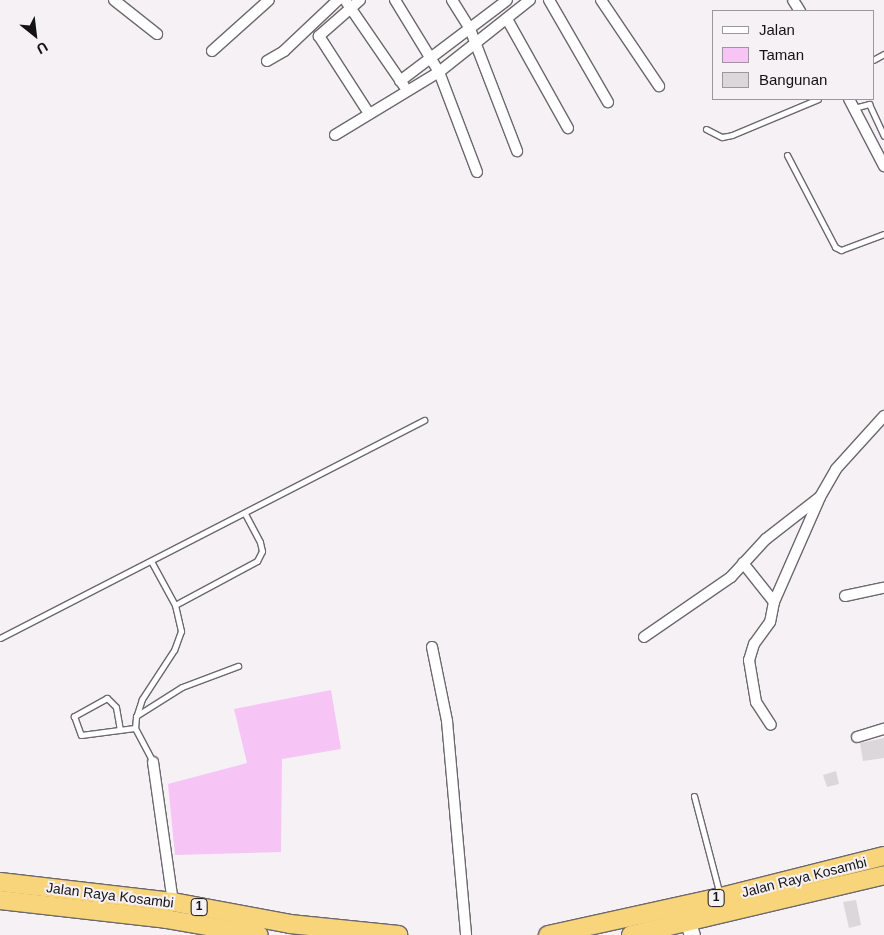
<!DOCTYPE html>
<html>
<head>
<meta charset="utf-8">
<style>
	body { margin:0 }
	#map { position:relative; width:884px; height:935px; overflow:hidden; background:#f5f1f5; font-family:Helvetica,sans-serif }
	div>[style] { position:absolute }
	.green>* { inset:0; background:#f7c5f5 }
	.building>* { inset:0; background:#dbd7db }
	.roads { filter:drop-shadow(1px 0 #6c686c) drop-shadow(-1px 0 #6c686c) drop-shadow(0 1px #6c686c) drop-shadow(0 -1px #6c686c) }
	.service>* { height:5px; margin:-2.5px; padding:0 2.5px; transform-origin:2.5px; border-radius:2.5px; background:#fff }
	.minor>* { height:10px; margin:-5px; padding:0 5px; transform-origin:5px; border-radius:5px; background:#fff }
	.secondary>* { height:15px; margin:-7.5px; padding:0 7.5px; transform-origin:7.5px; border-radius:7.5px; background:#fff }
	.trunk>* { height:18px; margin:-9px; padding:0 9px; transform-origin:9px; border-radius:9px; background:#f8d47a }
	span { translate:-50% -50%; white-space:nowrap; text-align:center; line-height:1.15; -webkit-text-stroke:4px #f5f1f5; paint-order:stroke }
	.shield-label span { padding:1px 4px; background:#f5f1f5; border:1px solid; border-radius:4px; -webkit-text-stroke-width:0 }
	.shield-label { font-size:12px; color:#141314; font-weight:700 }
	.street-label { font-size:14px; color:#141314 }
	.legend { position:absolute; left:712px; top:10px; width:162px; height:90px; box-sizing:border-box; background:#f5f1f5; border:1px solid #9b989b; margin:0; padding:6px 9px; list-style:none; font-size:15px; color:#141314 }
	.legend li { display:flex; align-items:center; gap:10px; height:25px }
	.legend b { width:25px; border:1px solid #9b989b }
	.north { position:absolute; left:10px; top:10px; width:50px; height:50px; -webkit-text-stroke:4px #f5f1f5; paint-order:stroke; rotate:151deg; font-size:14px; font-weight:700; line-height:20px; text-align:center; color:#141314 }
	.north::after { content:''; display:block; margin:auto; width:18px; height:22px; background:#141314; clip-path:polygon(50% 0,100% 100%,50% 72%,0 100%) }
</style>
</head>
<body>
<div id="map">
	<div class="green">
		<div style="clip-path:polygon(331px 690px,341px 749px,282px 759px,281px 852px,175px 855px,168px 784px,247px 763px,234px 709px)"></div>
	</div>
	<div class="building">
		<div style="clip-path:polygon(884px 738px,884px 758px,863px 761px,860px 743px)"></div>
		<div style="clip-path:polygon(836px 771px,839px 784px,827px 787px,823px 775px)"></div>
		<div style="clip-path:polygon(856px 900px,861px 925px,849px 928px,843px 902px)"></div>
	</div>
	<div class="roads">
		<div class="service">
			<div style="left:873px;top:60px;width:13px;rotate:-29deg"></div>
			<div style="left:854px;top:108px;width:16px;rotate:-15deg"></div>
			<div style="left:869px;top:104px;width:35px;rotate:65deg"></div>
			<div style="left:706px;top:129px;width:18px;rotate:27deg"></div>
			<div style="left:722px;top:137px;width:10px;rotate:-11deg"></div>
			<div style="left:732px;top:135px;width:93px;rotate:-22.7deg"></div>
			<div style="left:787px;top:155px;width:104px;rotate:62.4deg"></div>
			<div style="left:835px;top:247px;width:7px;rotate:27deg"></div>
			<div style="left:841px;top:250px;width:46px;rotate:-20.4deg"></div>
			<div style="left:151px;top:561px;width:50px;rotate:61.4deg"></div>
			<div style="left:175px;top:605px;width:27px;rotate:77deg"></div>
			<div style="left:181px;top:631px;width:20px;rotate:110deg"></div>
			<div style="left:174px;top:650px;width:59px;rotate:123.1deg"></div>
			<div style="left:142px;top:699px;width:19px;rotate:108deg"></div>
			<div style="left:136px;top:717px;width:11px;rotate:95deg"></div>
			<div style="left:135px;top:728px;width:38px;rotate:62deg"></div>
			<div style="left:175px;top:605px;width:93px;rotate:-28.2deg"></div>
			<div style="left:257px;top:561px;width:11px;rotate:-63deg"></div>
			<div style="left:262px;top:551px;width:9px;rotate:-103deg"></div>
			<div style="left:260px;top:542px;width:32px;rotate:-118deg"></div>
			<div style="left:0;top:638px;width:477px;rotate:-27.2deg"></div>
			<div style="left:136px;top:716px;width:54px;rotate:-32.2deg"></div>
			<div style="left:182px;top:687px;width:60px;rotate:-20.6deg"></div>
			<div style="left:120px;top:730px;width:23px;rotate:-100deg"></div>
			<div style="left:116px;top:707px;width:13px;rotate:-135deg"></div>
			<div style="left:107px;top:698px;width:38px;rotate:151deg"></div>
			<div style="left:74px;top:716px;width:20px;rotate:70deg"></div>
			<div style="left:81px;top:735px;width:54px;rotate:-7.4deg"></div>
			<div style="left:694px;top:796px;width:102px;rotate:75.3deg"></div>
		</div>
		<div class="minor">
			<div style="left:114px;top:0;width:55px;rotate:38.3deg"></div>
			<div style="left:345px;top:0;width:104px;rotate:55.5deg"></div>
			<div style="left:360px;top:0;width:55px;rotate:138.7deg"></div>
			<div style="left:319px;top:36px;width:90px;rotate:57.2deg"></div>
			<div style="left:395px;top:0;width:84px;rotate:58.6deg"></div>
			<div style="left:439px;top:72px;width:107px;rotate:69.2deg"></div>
			<div style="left:452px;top:0;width:34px;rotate:58deg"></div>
			<div style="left:470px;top:29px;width:131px;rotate:68.9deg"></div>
			<div style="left:549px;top:0;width:118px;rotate:60deg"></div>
			<div style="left:601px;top:0;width:104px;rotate:56deg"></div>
			<div style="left:793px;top:0;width:13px;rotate:58deg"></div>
			<div style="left:507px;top:19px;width:125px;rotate:60.8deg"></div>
			<div style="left:212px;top:51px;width:76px;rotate:-41.8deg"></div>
			<div style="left:267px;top:61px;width:20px;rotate:-30deg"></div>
			<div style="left:284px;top:51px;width:74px;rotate:-43.4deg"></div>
			<div style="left:400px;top:81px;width:134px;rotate:-37.1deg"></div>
			<div style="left:849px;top:99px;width:76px;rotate:62.4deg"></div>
			<div style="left:335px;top:135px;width:122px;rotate:-31.2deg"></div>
			<div style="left:439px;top:72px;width:116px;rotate:-38.4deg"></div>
			<div style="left:743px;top:563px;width:50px;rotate:51.5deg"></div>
			<div style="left:774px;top:602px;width:20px;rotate:101deg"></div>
			<div style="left:770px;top:622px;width:27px;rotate:126deg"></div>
			<div style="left:754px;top:644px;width:17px;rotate:107deg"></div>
			<div style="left:749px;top:660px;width:43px;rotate:80.5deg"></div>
			<div style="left:756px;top:702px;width:27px;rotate:57deg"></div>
			<div style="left:845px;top:596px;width:40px;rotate:-12deg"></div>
			<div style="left:774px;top:602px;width:115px;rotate:-66.3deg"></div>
			<div style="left:644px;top:637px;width:106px;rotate:-34.6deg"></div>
			<div style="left:731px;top:577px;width:52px;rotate:-47.4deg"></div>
			<div style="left:766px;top:539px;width:68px;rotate:-37.9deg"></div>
			<div style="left:820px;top:497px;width:32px;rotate:-60deg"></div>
			<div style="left:836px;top:469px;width:72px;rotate:-47.8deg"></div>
			<div style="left:432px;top:647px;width:76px;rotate:78.5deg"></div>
			<div style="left:447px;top:721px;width:215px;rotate:84.9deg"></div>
			<div style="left:857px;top:737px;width:28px;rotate:-17deg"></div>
			<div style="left:153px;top:762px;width:141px;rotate:81.9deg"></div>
		</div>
		<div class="secondary">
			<div style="left:688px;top:923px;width:13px;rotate:72deg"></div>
		</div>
		<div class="trunk">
			<div style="left:0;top:882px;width:174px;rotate:6.6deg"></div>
			<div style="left:173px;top:902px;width:119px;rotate:10.6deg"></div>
			<div style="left:290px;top:924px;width:109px;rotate:5.8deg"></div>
			<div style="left:0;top:900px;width:167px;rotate:6.5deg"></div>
			<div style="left:166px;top:919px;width:94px;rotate:9.8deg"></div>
			<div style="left:548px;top:935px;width:177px;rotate:-12.4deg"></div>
			<div style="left:721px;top:897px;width:168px;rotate:-14.1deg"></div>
			<div style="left:631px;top:935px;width:260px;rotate:-13.3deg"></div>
		</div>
	</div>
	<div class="shield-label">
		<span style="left:716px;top:898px">1</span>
		<span style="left:199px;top:907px">1</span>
	</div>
	<div class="street-label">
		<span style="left:804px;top:877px;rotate:-14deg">Jalan Raya Kosambi</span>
		<span style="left:110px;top:895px;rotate:7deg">Jalan Raya Kosambi</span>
	</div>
	<ul class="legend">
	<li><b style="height:6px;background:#fff"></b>Jalan</li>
	<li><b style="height:14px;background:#f7c5f5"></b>Taman</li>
	<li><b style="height:14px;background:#dbd7db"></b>Bangunan</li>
	</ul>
	<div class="north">U</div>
</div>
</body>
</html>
